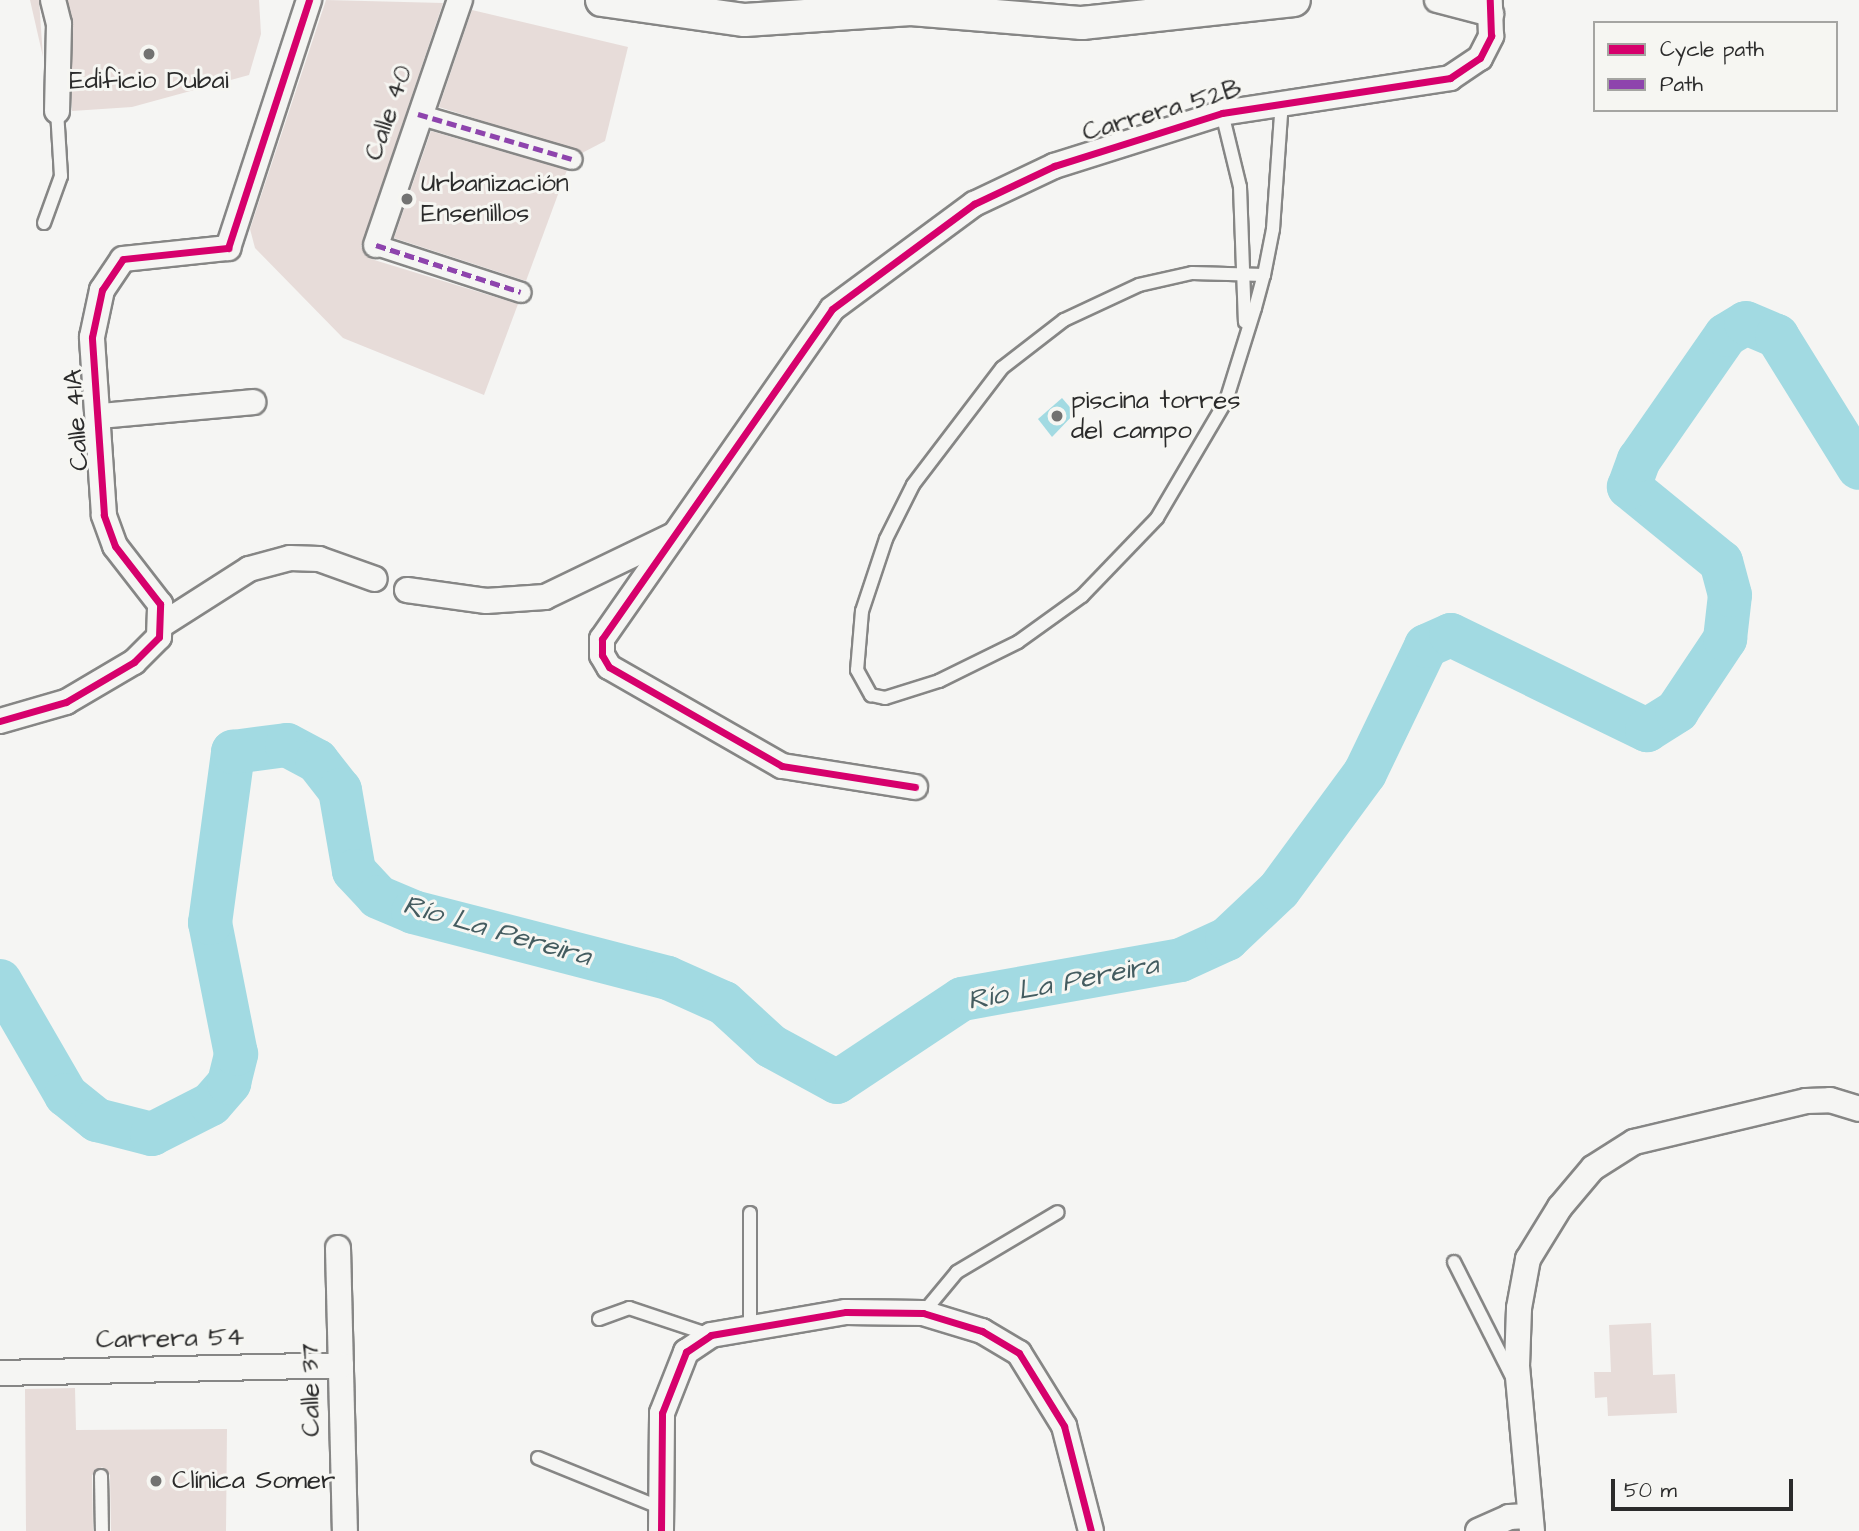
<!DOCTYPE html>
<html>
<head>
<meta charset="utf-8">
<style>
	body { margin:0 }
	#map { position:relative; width:1859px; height:1531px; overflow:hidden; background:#f5f5f3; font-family:"Architects Daughter",sans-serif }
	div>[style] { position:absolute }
	.water>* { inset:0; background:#a2dae2 }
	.river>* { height:44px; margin:-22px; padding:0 22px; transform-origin:22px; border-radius:22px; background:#a2dae2 }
	.building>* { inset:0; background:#e7dcd9 }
	.roads { filter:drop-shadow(2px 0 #868685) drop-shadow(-2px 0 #868685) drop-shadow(0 2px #868685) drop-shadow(0 -2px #868685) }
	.service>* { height:12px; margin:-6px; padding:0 6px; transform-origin:6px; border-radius:6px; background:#f5f5f3 }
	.pedestrian>* { height:19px; margin:-9.5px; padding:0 9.5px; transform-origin:9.5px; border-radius:9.5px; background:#f5f5f3 }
	.minor>* { height:24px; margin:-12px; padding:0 12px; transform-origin:12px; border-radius:12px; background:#f5f5f3 }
	.tertiary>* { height:32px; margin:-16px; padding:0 16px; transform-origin:16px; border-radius:16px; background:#f5f5f3 }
	.quiet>* { height:5px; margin-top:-2.5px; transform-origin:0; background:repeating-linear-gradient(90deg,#8e44ad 0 10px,transparent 0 15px) }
	.cycleway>* { height:7px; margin:-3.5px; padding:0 3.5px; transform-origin:3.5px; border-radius:3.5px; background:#d6006c }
	.dots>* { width:19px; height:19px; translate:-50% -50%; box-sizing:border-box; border:4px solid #f6f6f2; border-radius:50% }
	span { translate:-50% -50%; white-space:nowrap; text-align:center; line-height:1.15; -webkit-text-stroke:6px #f6f6f2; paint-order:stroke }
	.poi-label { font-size:26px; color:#2b2b2b }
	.left { translate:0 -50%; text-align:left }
	.street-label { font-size:26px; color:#2b2b2b }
	.water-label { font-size:28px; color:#445c60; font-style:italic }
	.legend { position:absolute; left:1593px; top:21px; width:245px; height:91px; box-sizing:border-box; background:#f6f6f2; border:2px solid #a5a5a2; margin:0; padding:9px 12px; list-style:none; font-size:21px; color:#2b2b2b }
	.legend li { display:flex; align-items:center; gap:14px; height:35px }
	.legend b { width:35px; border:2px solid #a5a5a2 }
	.scale { position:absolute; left:1611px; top:1479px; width:182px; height:32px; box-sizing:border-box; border:4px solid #2b2b2b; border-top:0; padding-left:9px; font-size:21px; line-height:24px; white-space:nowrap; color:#2b2b2b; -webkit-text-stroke:5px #f6f6f2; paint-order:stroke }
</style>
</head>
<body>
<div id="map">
	<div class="water">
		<div style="clip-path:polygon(1062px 398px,1075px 413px,1052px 437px,1038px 419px)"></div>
	</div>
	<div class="river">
		<div style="left:0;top:981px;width:132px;rotate:59.9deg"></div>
		<div style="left:66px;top:1095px;width:40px;rotate:39deg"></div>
		<div style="left:97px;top:1120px;width:57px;rotate:14.3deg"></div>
		<div style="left:152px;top:1134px;width:66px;rotate:-27deg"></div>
		<div style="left:211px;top:1104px;width:28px;rotate:-49deg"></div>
		<div style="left:229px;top:1083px;width:30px;rotate:-76deg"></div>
		<div style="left:236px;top:1054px;width:134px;rotate:-101.2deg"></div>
		<div style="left:210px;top:923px;width:173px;rotate:-82.3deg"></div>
		<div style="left:233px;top:752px;width:54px;rotate:-7.4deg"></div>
		<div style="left:287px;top:745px;width:34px;rotate:28deg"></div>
		<div style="left:317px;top:761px;width:37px;rotate:52deg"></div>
		<div style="left:340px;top:790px;width:82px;rotate:80.2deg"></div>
		<div style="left:354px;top:871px;width:35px;rotate:47deg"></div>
		<div style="left:378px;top:897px;width:38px;rotate:23deg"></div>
		<div style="left:413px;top:912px;width:263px;rotate:14.5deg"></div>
		<div style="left:668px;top:978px;width:61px;rotate:24.1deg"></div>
		<div style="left:724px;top:1003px;width:64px;rotate:42.5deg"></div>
		<div style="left:771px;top:1046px;width:75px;rotate:28.6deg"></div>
		<div style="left:837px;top:1082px;width:150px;rotate:-33.6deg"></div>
		<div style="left:962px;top:999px;width:222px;rotate:-10.1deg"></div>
		<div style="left:1181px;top:960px;width:51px;rotate:-24.5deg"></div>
		<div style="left:1227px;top:939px;width:71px;rotate:-43.3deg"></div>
		<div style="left:1279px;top:890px;width:145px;rotate:-53.7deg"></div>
		<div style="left:1365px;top:773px;width:141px;rotate:-64.3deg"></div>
		<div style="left:1426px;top:646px;width:27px;rotate:-24deg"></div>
		<div style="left:1451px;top:635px;width:218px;rotate:25.9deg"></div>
		<div style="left:1647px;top:730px;width:36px;rotate:-32deg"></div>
		<div style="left:1677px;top:711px;width:87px;rotate:-56.3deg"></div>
		<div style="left:1725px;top:639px;width:44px;rotate:-83.5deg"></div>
		<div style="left:1730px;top:595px;width:34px;rotate:-105deg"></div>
		<div style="left:1721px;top:562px;width:119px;rotate:-140.8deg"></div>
		<div style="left:1629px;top:487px;width:29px;rotate:-70deg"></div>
		<div style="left:1639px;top:460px;width:152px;rotate:-55.2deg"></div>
		<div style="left:1726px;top:335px;width:23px;rotate:-31deg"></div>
		<div style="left:1746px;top:323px;width:34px;rotate:23deg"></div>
		<div style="left:1777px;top:336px;width:155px;rotate:58.2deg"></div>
	</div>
	<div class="building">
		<div style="clip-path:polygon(30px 0,39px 0,43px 57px)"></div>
		<div style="clip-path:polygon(68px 0,259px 0,261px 34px,249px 75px,132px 107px,72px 111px)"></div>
		<div style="clip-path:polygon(326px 0,443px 3px,361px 247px,371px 259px,518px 304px,484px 395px,343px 338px,255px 248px,250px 229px)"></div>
		<div style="clip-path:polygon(472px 10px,628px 47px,605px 141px,582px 153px,439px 107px)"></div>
		<div style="clip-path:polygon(431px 131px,567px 170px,526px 281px,394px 238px)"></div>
		<div style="clip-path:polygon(1651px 1323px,1653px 1375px,1675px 1374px,1677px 1413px,1608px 1416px,1607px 1397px,1595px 1398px,1594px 1372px,1611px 1372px,1609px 1325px)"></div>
		<div style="clip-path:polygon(75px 1388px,76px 1430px,227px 1429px,226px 1531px,111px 1531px,110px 1475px,102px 1467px,92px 1475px,93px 1531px,26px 1531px,25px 1389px)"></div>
	</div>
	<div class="roads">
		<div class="service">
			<div style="left:1222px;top:113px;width:76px;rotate:76.3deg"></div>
			<div style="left:1240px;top:187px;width:135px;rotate:87.9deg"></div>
			<div style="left:44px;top:223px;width:50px;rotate:-70.1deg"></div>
			<div style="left:61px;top:176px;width:65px;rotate:-93.5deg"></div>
			<div style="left:1264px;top:275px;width:72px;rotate:-178.4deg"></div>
			<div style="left:1192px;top:273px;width:54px;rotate:167.2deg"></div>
			<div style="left:1139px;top:285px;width:83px;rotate:155deg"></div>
			<div style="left:1064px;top:320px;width:78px;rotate:142.3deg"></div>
			<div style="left:1002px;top:368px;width:147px;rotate:127.3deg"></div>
			<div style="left:913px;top:485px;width:60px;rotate:116.6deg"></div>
			<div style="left:886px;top:539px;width:76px;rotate:108.4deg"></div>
			<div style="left:862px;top:611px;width:59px;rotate:94.8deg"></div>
			<div style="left:857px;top:670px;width:29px;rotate:61deg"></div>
			<div style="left:871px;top:695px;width:14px;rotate:12deg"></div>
			<div style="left:885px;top:698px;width:57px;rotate:-17.5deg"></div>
			<div style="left:939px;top:681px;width:88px;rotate:-26.3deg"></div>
			<div style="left:1018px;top:642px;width:79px;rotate:-35.7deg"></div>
			<div style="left:1082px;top:596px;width:108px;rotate:-46.1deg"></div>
			<div style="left:1157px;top:518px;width:136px;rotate:-59.5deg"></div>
			<div style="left:1226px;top:401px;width:97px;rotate:-72.7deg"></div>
			<div style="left:1255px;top:308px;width:34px;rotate:-75deg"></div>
			<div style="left:1264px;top:275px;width:47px;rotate:-78.9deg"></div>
			<div style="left:1273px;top:229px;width:128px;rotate:-86deg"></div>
			<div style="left:1454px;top:1262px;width:129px;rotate:63.2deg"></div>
			<div style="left:923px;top:1313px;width:53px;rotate:-50.3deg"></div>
			<div style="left:957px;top:1272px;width:117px;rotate:-30.7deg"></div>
			<div style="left:599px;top:1319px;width:32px;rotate:-20deg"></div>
			<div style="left:629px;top:1308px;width:85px;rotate:18.4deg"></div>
			<div style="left:750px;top:1328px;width:115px;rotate:-90deg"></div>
			<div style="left:538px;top:1458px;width:133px;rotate:22.1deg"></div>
			<div style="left:101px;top:1476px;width:55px;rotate:89deg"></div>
		</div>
		<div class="pedestrian">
			<div style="left:418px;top:114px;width:160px;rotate:16.3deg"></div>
			<div style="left:376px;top:245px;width:152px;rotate:18deg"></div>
		</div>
		<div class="minor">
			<div style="left:53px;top:0;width:25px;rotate:76deg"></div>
			<div style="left:59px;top:24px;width:87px;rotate:91.3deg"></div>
			<div style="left:1437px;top:0;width:56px;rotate:14.5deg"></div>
			<div style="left:376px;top:245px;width:259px;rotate:-71.1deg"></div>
			<div style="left:100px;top:416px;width:154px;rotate:-5.2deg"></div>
			<div style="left:407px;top:590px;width:80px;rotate:7.9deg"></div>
			<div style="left:486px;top:601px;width:59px;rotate:-3.9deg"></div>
			<div style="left:545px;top:597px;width:141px;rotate:-25.7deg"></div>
			<div style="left:163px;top:624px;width:102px;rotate:-32.6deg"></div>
			<div style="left:249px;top:569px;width:42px;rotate:-15deg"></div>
			<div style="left:290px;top:558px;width:29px;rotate:2deg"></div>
			<div style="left:319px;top:559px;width:59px;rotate:19.7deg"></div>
			<div style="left:0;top:721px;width:69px;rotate:-16.1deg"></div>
			<div style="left:66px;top:702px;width:79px;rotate:-30.5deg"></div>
			<div style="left:134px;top:662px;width:35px;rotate:-45deg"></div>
			<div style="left:159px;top:637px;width:33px;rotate:-88deg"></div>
			<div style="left:160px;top:604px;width:73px;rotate:-127.8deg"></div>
			<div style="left:115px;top:546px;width:33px;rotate:-110deg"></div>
			<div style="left:104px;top:515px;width:178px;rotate:-93.9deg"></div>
			<div style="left:92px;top:337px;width:48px;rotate:-78deg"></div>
			<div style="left:102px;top:290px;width:37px;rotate:-56deg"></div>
			<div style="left:123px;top:259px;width:106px;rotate:-6deg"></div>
			<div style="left:228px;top:248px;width:261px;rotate:-71.9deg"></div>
			<div style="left:915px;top:787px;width:135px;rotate:-171deg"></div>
			<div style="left:782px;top:766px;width:199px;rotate:-150.2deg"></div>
			<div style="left:609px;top:667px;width:14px;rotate:-120deg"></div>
			<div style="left:602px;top:655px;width:16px;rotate:-90deg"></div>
			<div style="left:602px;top:639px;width:402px;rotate:-55.1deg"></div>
			<div style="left:832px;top:309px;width:177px;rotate:-36.5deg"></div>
			<div style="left:974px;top:204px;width:89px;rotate:-25.4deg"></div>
			<div style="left:1054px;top:166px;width:176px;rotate:-17.5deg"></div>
			<div style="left:1222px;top:113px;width:231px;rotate:-8.7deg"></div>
			<div style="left:1450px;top:78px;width:36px;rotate:-34deg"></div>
			<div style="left:1480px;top:58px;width:25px;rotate:-63deg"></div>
			<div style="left:1491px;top:36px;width:36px;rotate:-92deg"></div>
			<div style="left:338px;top:1248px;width:283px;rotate:88.6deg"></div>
			<div style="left:0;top:1373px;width:341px;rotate:-1.3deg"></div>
			<div style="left:661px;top:1531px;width:118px;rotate:-89.5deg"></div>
			<div style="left:662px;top:1413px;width:66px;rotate:-68.5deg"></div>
			<div style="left:686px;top:1352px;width:30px;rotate:-34deg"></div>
			<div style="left:711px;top:1335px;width:137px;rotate:-9.7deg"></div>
			<div style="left:846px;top:1312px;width:77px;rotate:0.7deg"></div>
			<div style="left:923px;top:1313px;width:62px;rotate:17deg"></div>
			<div style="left:982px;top:1331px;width:43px;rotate:30.7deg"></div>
			<div style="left:1019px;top:1353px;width:86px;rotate:58.3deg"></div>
			<div style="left:1064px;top:1426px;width:108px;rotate:75.6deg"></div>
			<div style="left:1478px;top:1531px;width:34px;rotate:-24deg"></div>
			<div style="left:1509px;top:1517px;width:20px;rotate:-3deg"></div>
			<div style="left:1532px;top:1531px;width:166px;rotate:-95.2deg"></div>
			<div style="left:1517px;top:1366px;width:58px;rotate:-88deg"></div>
			<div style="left:1519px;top:1308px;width:50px;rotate:-79.6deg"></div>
			<div style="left:1528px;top:1259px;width:61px;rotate:-58.4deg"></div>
			<div style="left:1560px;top:1207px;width:51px;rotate:-49.8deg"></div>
			<div style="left:1593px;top:1168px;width:49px;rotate:-32.4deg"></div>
			<div style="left:1634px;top:1142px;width:177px;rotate:-13.4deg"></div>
			<div style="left:1806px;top:1101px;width:24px;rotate:-2deg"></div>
			<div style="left:1830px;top:1100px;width:30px;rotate:17deg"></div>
		</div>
		<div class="tertiary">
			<div style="left:602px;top:0;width:144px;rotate:8deg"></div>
			<div style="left:745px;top:20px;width:166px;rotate:-3.8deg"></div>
			<div style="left:911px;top:9px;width:172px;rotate:4.7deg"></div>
			<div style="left:1082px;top:23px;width:213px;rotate:-6.2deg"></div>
		</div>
	</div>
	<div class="quiet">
		<div style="left:418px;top:114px;width:160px;rotate:16.3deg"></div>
		<div style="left:376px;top:245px;width:152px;rotate:18deg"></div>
	</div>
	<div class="cycleway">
		<div style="left:0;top:721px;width:69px;rotate:-16.1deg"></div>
		<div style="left:66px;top:702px;width:79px;rotate:-30.5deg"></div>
		<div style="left:134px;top:662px;width:35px;rotate:-45deg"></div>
		<div style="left:159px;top:637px;width:33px;rotate:-88deg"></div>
		<div style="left:160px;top:604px;width:73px;rotate:-127.8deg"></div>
		<div style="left:115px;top:546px;width:33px;rotate:-110deg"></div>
		<div style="left:104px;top:515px;width:178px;rotate:-93.9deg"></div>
		<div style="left:92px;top:337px;width:48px;rotate:-78deg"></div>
		<div style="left:102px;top:290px;width:37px;rotate:-56deg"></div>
		<div style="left:123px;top:259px;width:106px;rotate:-6deg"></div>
		<div style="left:228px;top:248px;width:261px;rotate:-71.9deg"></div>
		<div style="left:915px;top:787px;width:135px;rotate:-171deg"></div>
		<div style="left:782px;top:766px;width:199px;rotate:-150.2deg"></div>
		<div style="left:609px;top:667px;width:14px;rotate:-120deg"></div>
		<div style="left:602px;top:655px;width:16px;rotate:-90deg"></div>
		<div style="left:602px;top:639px;width:402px;rotate:-55.1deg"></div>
		<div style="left:832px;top:309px;width:177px;rotate:-36.5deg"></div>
		<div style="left:974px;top:204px;width:89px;rotate:-25.4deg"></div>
		<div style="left:1054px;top:166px;width:176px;rotate:-17.5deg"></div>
		<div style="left:1222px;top:113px;width:231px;rotate:-8.7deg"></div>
		<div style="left:1450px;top:78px;width:36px;rotate:-34deg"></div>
		<div style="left:1480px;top:58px;width:25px;rotate:-63deg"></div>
		<div style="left:1491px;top:36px;width:36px;rotate:-92deg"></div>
		<div style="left:661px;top:1531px;width:118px;rotate:-89.5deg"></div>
		<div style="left:662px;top:1413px;width:66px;rotate:-68.5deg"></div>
		<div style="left:686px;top:1352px;width:30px;rotate:-34deg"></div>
		<div style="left:711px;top:1335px;width:137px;rotate:-9.7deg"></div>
		<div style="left:846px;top:1312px;width:77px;rotate:0.7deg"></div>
		<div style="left:923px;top:1313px;width:62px;rotate:17deg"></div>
		<div style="left:982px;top:1331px;width:43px;rotate:30.7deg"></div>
		<div style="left:1019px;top:1353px;width:86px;rotate:58.3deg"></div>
		<div style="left:1064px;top:1426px;width:108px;rotate:75.6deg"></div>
	</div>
	<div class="dots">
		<div style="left:149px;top:54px;background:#727271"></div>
		<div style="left:407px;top:199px;background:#727271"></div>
		<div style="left:1057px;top:416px;background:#727271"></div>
		<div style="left:156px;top:1481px;background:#727271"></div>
	</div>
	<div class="poi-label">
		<span style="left:149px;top:81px">Edificio Dubai</span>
		<span class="left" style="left:421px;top:199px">Urbanización<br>Ensenillos</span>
		<span class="left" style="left:1071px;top:416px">piscina torres<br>del campo</span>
		<span class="left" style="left:172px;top:1481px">Clínica Somer</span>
	</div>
	<div class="street-label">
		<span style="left:1162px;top:111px;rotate:-16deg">Carrera 52B</span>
		<span style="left:389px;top:113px;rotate:-71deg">Calle 40</span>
		<span style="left:77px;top:420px;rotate:-94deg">Calle 41A</span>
		<span style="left:170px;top:1339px;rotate:-1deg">Carrera 54</span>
		<span style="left:311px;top:1390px;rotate:-91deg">Calle 37</span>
	</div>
	<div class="water-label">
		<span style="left:497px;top:931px;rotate:16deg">Río La Pereira</span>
		<span style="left:1063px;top:983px;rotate:-11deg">Río La Pereira</span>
	</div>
	<ul class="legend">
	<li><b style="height:9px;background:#d6006c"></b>Cycle path</li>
	<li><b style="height:9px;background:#8e44ad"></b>Path</li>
	</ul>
	<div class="scale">50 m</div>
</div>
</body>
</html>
